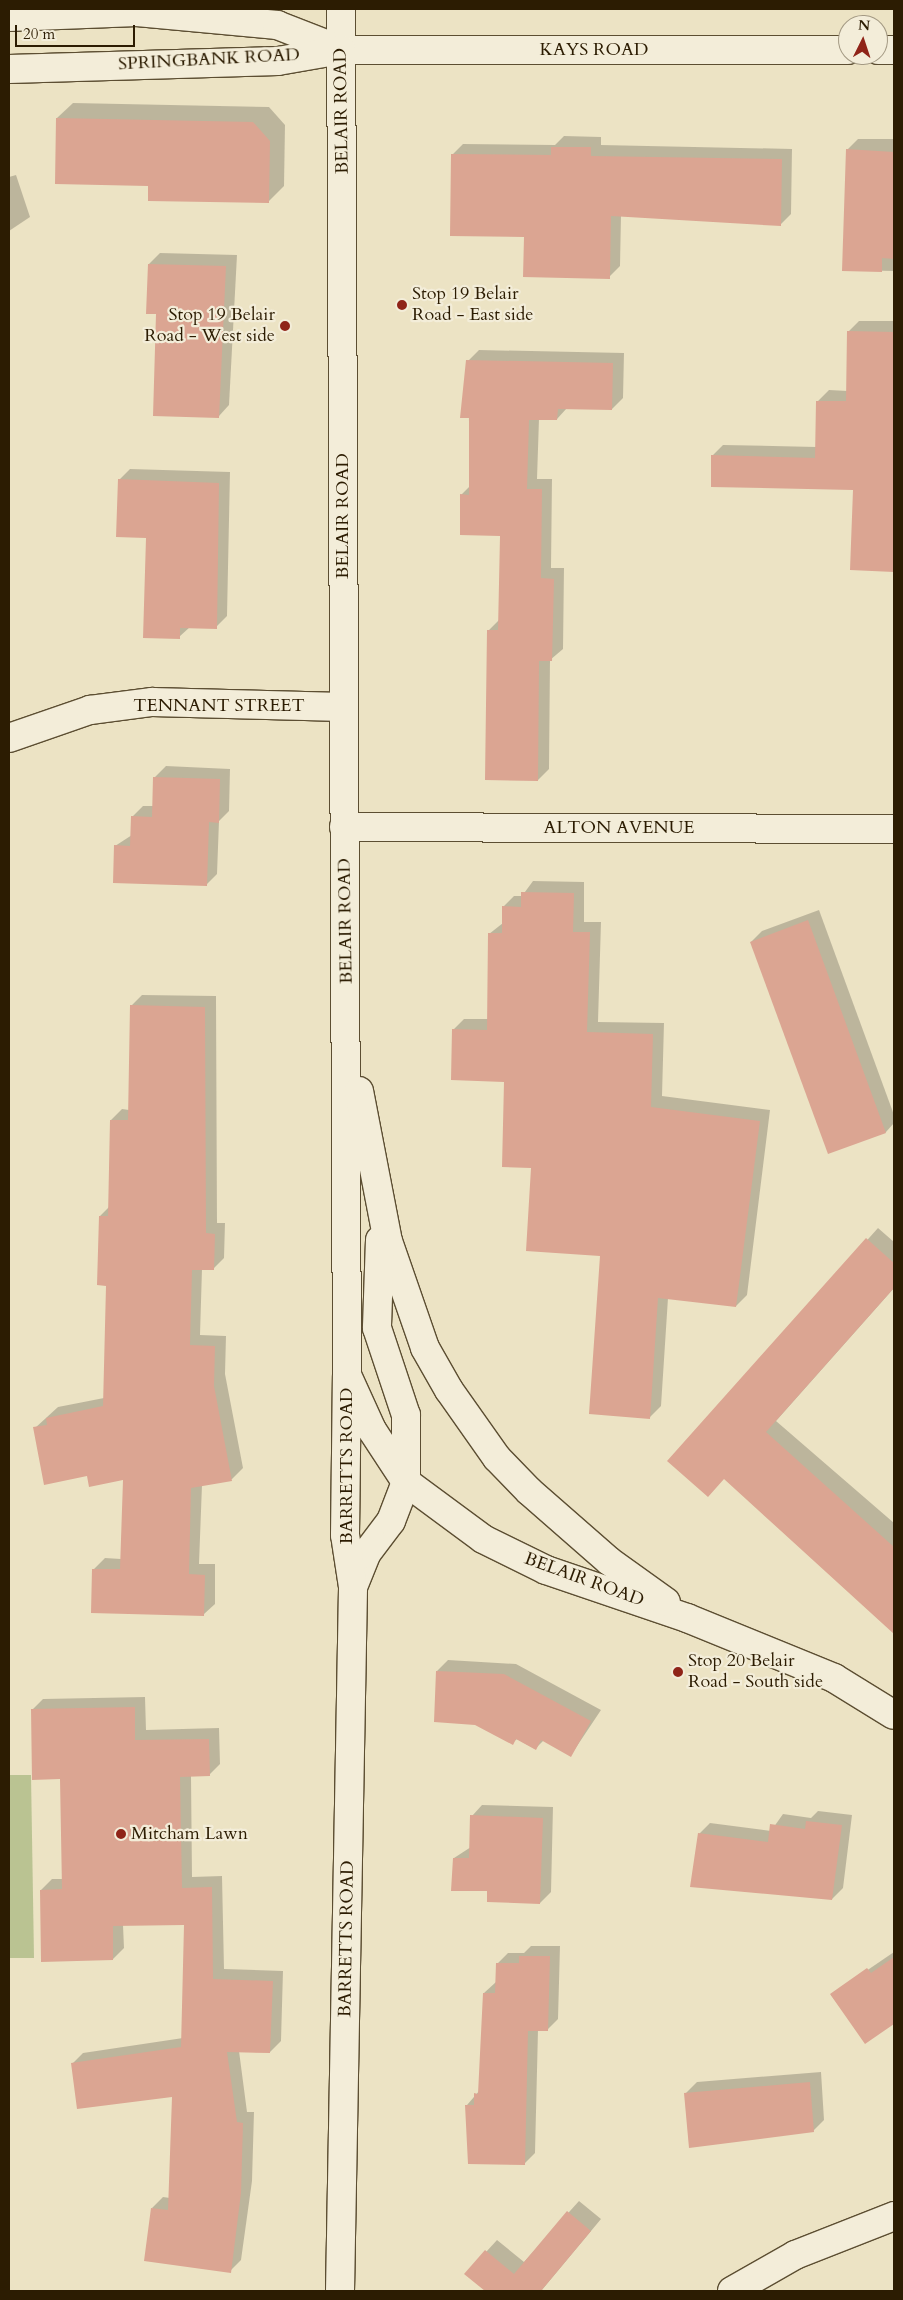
<!DOCTYPE html>
<html>
<head>
<meta charset="utf-8">
<style>
	body { margin:0 }
	#map { position:relative; width:903px; height:2300px; overflow:hidden; background:#ece3c4; font-family:Cardo,serif }
	div>[style] { position:absolute }
	.green>* { inset:0; background:#bac392 }
	.shadow>* { inset:0; background:#0003 }
	.building>* { inset:0; background:#dba592 }
	.roads { filter:drop-shadow(1px 0 #5c4e32) drop-shadow(-1px 0 #5c4e32) drop-shadow(0 1px #5c4e32) drop-shadow(0 -1px #5c4e32) }
	.minor>* { height:28px; margin:-14px; padding:0 14px; transform-origin:14px; border-radius:14px; background:#f3edd9 }
	.secondary>* { height:28px; margin:-14px; padding:0 14px; transform-origin:14px; border-radius:14px; background:#f3edd9 }
	.dots>* { width:14px; height:14px; translate:-50% -50%; box-sizing:border-box; border:2px solid #f3edd9; border-radius:50% }
	span { translate:-50% -50%; white-space:nowrap; text-align:center; line-height:1.15; -webkit-text-stroke:4.5px #f3edd9; paint-order:stroke }
	.street-label { font-size:18px; color:#2c1c02 }
	.poi-label { font-size:18px; color:#2c1c02 }
	.left { translate:0 -50%; text-align:left }
	.right { translate:-100% -50%; text-align:right }
	.frame { position:absolute; inset:0; border:10px solid #2c1c02; pointer-events:none }
	.north { position:absolute; left:838px; top:15px; width:50px; height:50px; box-sizing:border-box; background:#f3edd9; border:1px solid #a39983; border-radius:50%; rotate:4deg; font-size:14px; font-weight:700; line-height:20px; text-align:center; color:#2c1c02 }
	.north::after { content:''; display:block; margin:auto; width:18px; height:22px; background:#8f2418; clip-path:polygon(50% 0,100% 100%,50% 72%,0 100%) }
	.scale { position:absolute; left:15px; top:25px; width:120px; height:22px; box-sizing:border-box; border:2px solid #2c1c02; border-top:0; padding-left:6px; font-size:15px; line-height:18px; white-space:nowrap; color:#2c1c02; -webkit-text-stroke:4px #f3edd9; paint-order:stroke }
</style>
</head>
<body>
<div id="map">
	<div class="green">
		<div style="clip-path:polygon(9px 1775px,31px 1775px,34px 1958px,9px 1958px)"></div>
	</div>
	<div class="shadow">
		<div style="clip-path:polygon(73px 103px,269px 107px,285px 125px,284px 186px,268px 202px,57px 118px)"></div>
		<div style="clip-path:polygon(564px 136px,601px 137px,601px 145px,792px 149px,791px 214px,780px 225px,621px 215px,620px 266px,609px 277px,525px 236px,452px 155px,463px 144px,555px 145px)"></div>
		<div style="clip-path:polygon(858px 139px,894px 139px,894px 271px,844px 270px,847px 150px)"></div>
		<div style="clip-path:polygon(16px 175px,30px 217px,9px 231px,9px 177px)"></div>
		<div style="clip-path:polygon(160px 253px,237px 255px,229px 405px,219px 416px,158px 313px,149px 264px)"></div>
		<div style="clip-path:polygon(859px 321px,894px 321px,894px 570px,852px 569px,855px 489px,712px 456px,723px 445px,817px 447px,818px 401px,829px 390px,848px 391px,848px 332px)"></div>
		<div style="clip-path:polygon(479px 350px,624px 353px,623px 398px,612px 409px,567px 408px,557px 419px,539px 419px,537px 479px,552px 479px,551px 568px,564px 568px,563px 649px,550px 660px,549px 769px,538px 780px,488px 631px,499px 620px,501px 534px,461px 495px,470px 486px,468px 361px)"></div>
		<div style="clip-path:polygon(130px 469px,230px 472px,227px 616px,216px 627px,190px 627px,179px 637px,147px 537px,119px 480px)"></div>
		<div style="clip-path:polygon(166px 766px,230px 769px,229px 811px,219px 821px,217px 874px,206px 885px,115px 846px,132px 835px,132px 817px,143px 806px,154px 806px,155px 777px)"></div>
		<div style="clip-path:polygon(533px 881px,584px 882px,584px 922px,601px 922px,598px 1022px,664px 1023px,662px 1096px,770px 1110px,747px 1295px,736px 1306px,668px 1298px,661px 1406px,650px 1417px,601px 1255px,533px 1166px,505px 1080px,453px 1030px,464px 1019px,488px 1019px,489px 934px,503px 923px,503px 907px,514px 896px,522px 896px)"></div>
		<div style="clip-path:polygon(819px 910px,894px 1115px,894px 1123px,886px 1132px,829px 1152px,751px 942px,762px 931px)"></div>
		<div style="clip-path:polygon(142px 995px,216px 996px,217px 1223px,225px 1223px,224px 1258px,213px 1269px,202px 1269px,200px 1335px,226px 1336px,225px 1374px,243px 1468px,232px 1479px,202px 1485px,199px 1564px,215px 1564px,215px 1604px,204px 1614px,94px 1569px,105px 1558px,121px 1559px,124px 1479px,88px 1475px,35px 1428px,58px 1407px,104px 1398px,107px 1284px,100px 1216px,110px 1206px,111px 1120px,122px 1109px,129px 1110px,131px 1006px)"></div>
		<div style="clip-path:polygon(878px 1228px,894px 1242px,894px 1288px,776px 1421px,894px 1523px,894px 1613px,884px 1624px,724px 1478px,669px 1461px)"></div>
		<div style="clip-path:polygon(448px 1660px,516px 1664px,601px 1710px,571px 1755px,544px 1740px,535px 1749px,517px 1739px,512px 1743px,437px 1671px)"></div>
		<div style="clip-path:polygon(145px 1697px,146px 1730px,219px 1728px,220px 1764px,209px 1775px,191px 1775px,192px 1877px,222px 1876px,224px 1969px,283px 1971px,281px 2041px,270px 2052px,239px 2051px,247px 2112px,254px 2112px,252px 2181px,241px 2260px,230px 2271px,152px 2208px,163px 2197px,170px 2198px,173px 2095px,72px 2064px,83px 2053px,183px 2038px,185px 1923px,123px 1925px,124px 1948px,113px 1959px,41px 1890px,52px 1879px,63px 1879px,61px 1778px,32px 1710px,43px 1699px)"></div>
		<div style="clip-path:polygon(482px 1805px,553px 1807px,551px 1892px,540px 1903px,488px 1890px,454px 1858px,471px 1847px,472px 1816px)"></div>
		<div style="clip-path:polygon(818px 1811px,852px 1815px,843px 1888px,832px 1899px,699px 1834px,710px 1823px,771px 1831px,783px 1814px,811px 1818px)"></div>
		<div style="clip-path:polygon(531px 1946px,560px 1946px,558px 2019px,547px 2030px,538px 2030px,535px 2153px,524px 2164px,467px 2105px,480px 2090px,484px 1993px,496px 1982px,497px 1964px,508px 1953px,524px 1953px)"></div>
		<div style="clip-path:polygon(894px 1952px,894px 2022px,866px 2042px,831px 1995px)"></div>
		<div style="clip-path:polygon(821px 2072px,824px 2120px,813px 2131px,690px 2146px,686px 2093px,697px 2082px)"></div>
		<div style="clip-path:polygon(579px 2201px,601px 2219px,541px 2291px,487px 2291px,466px 2274px,497px 2240px,524px 2262px)"></div>
	</div>
	<div class="building">
		<div style="clip-path:polygon(56px 118px,253px 122px,270px 141px,269px 203px,148px 201px,148px 186px,55px 184px)"></div>
		<div style="clip-path:polygon(551px 147px,591px 147px,591px 156px,782px 159px,781px 226px,611px 216px,610px 279px,523px 277px,524px 237px,450px 236px,451px 154px,551px 155px)"></div>
		<div style="clip-path:polygon(846px 149px,894px 152px,894px 259px,882px 258px,882px 272px,842px 271px)"></div>
		<div style="clip-path:polygon(148px 264px,226px 266px,219px 418px,153px 416px,156px 314px,146px 314px)"></div>
		<div style="clip-path:polygon(847px 331px,894px 332px,894px 572px,850px 570px,853px 490px,711px 487px,711px 455px,815px 458px,816px 401px,846px 401px)"></div>
		<div style="clip-path:polygon(466px 360px,613px 363px,612px 410px,558px 409px,557px 420px,529px 420px,527px 489px,542px 489px,541px 578px,554px 579px,552px 661px,539px 661px,538px 781px,485px 780px,487px 630px,498px 630px,500px 536px,460px 535px,460px 494px,469px 495px,469px 418px,460px 418px)"></div>
		<div style="clip-path:polygon(118px 479px,219px 483px,217px 629px,180px 628px,180px 639px,143px 638px,146px 538px,116px 537px)"></div>
		<div style="clip-path:polygon(153px 777px,220px 779px,219px 823px,209px 822px,207px 886px,113px 883px,114px 845px,130px 846px,131px 816px,152px 817px)"></div>
		<div style="clip-path:polygon(521px 892px,574px 893px,573px 932px,590px 932px,587px 1032px,653px 1034px,651px 1107px,760px 1121px,736px 1307px,658px 1298px,650px 1419px,589px 1414px,600px 1256px,526px 1251px,531px 1168px,502px 1167px,504px 1082px,451px 1080px,452px 1029px,487px 1030px,488px 933px,502px 933px,502px 906px,521px 907px)"></div>
		<div style="clip-path:polygon(808px 920px,886px 1133px,828px 1154px,750px 942px)"></div>
		<div style="clip-path:polygon(130px 1005px,205px 1007px,206px 1233px,215px 1234px,214px 1270px,192px 1270px,190px 1345px,215px 1346px,214px 1386px,232px 1481px,191px 1488px,189px 1574px,205px 1575px,204px 1616px,91px 1613px,92px 1569px,120px 1569px,123px 1480px,89px 1487px,87px 1476px,44px 1485px,33px 1427px,47px 1425px,46px 1418px,103px 1406px,106px 1286px,97px 1285px,99px 1216px,108px 1216px,110px 1120px,128px 1120px)"></div>
		<div style="clip-path:polygon(866px 1238px,894px 1263px,894px 1288px,766px 1432px,894px 1547px,894px 1634px,724px 1479px,708px 1497px,667px 1461px)"></div>
		<div style="clip-path:polygon(436px 1671px,504px 1674px,591px 1721px,571px 1757px,541px 1740px,536px 1750px,516px 1739px,513px 1745px,475px 1725px,434px 1722px)"></div>
		<div style="clip-path:polygon(135px 1707px,135px 1740px,209px 1739px,210px 1776px,180px 1777px,182px 1888px,212px 1887px,213px 1979px,273px 1981px,270px 2053px,227px 2052px,237px 2122px,243px 2123px,241px 2193px,231px 2273px,144px 2261px,151px 2208px,168px 2210px,172px 2097px,77px 2109px,71px 2063px,181px 2047px,184px 1925px,113px 1926px,113px 1960px,41px 1962px,40px 1890px,62px 1889px,60px 1779px,32px 1780px,31px 1709px)"></div>
		<div style="clip-path:polygon(470px 1815px,543px 1818px,540px 1904px,487px 1902px,487px 1891px,451px 1891px,453px 1858px,469px 1858px)"></div>
		<div style="clip-path:polygon(806px 1821px,842px 1825px,832px 1900px,690px 1887px,698px 1833px,768px 1842px,770px 1824px,805px 1829px)"></div>
		<div style="clip-path:polygon(519px 1956px,550px 1956px,548px 2031px,528px 2031px,525px 2165px,468px 2164px,465px 2105px,474px 2105px,474px 2093px,478px 2094px,483px 1993px,495px 1993px,496px 1963px,519px 1963px)"></div>
		<div style="clip-path:polygon(894px 1957px,894px 2024px,865px 2044px,830px 1994px,867px 1968px,871px 1973px)"></div>
		<div style="clip-path:polygon(810px 2082px,814px 2132px,689px 2148px,684px 2093px)"></div>
		<div style="clip-path:polygon(567px 2211px,591px 2231px,541px 2291px,485px 2291px,464px 2274px,485px 2250px,514px 2274px)"></div>
	</div>
	<div class="roads">
		<div class="minor">
			<div style="left:341px;top:50px;width:507px"></div>
			<div style="left:878px;top:50px;width:16px"></div>
			<div style="left:9px;top:738px;width:86px;rotate:-19.1deg"></div>
			<div style="left:90px;top:710px;width:63px;rotate:-7.4deg"></div>
			<div style="left:152px;top:702px;width:191px;rotate:1.5deg"></div>
			<div style="left:344px;top:827px;width:550px;rotate:0.21deg"></div>
			<div style="left:353px;top:1587px;width:35px;rotate:-68deg"></div>
			<div style="left:366px;top:1554px;width:41px;rotate:-52.9deg"></div>
			<div style="left:391px;top:1521px;width:42px;rotate:-69deg"></div>
			<div style="left:340px;top:2291px;width:704px;rotate:-88.94deg"></div>
			<div style="left:353px;top:1587px;width:53px;rotate:-98.7deg"></div>
			<div style="left:345px;top:1535px;width:160px;rotate:-89.3deg"></div>
		</div>
		<div class="secondary">
			<div style="left:341px;top:9px;width:1366px;rotate:89.75deg"></div>
			<div style="left:347px;top:1375px;width:60px;rotate:65.6deg"></div>
			<div style="left:372px;top:1430px;width:62px;rotate:56.8deg"></div>
			<div style="left:406px;top:1482px;width:96px;rotate:36.5deg"></div>
			<div style="left:483px;top:1539px;width:70px;rotate:26.2deg"></div>
			<div style="left:546px;top:1570px;width:149px;rotate:18.8deg"></div>
			<div style="left:687px;top:1618px;width:159px;rotate:22.2deg"></div>
			<div style="left:834px;top:1678px;width:70px;rotate:31.7deg"></div>
			<div style="left:9px;top:17px;width:128px;rotate:-2.2deg"></div>
			<div style="left:137px;top:12px;width:141px;rotate:5.3deg"></div>
			<div style="left:277px;top:25px;width:69px;rotate:21.3deg"></div>
			<div style="left:9px;top:69px;width:269px;rotate:-1.7deg"></div>
			<div style="left:278px;top:61px;width:64px;rotate:-9.9deg"></div>
			<div style="left:359px;top:1091px;width:153px;rotate:79.1deg"></div>
			<div style="left:388px;top:1241px;width:113px;rotate:70.9deg"></div>
			<div style="left:425px;top:1348px;width:48px;rotate:60.3deg"></div>
			<div style="left:449px;top:1390px;width:83px;rotate:54.8deg"></div>
			<div style="left:497px;top:1458px;width:46px;rotate:45.9deg"></div>
			<div style="left:529px;top:1491px;width:106px;rotate:41.2deg"></div>
			<div style="left:609px;top:1561px;width:70px;rotate:35.7deg"></div>
			<div style="left:380px;top:1240px;width:88px;rotate:92deg"></div>
			<div style="left:377px;top:1328px;width:92px;rotate:71.6deg"></div>
			<div style="left:406px;top:1415px;width:67px;rotate:90deg"></div>
			<div style="left:732px;top:2291px;width:73px;rotate:-29.7deg"></div>
			<div style="left:795px;top:2255px;width:106px;rotate:-21.5deg"></div>
		</div>
	</div>
	<div class="dots">
		<div style="left:402px;top:305px;background:#8f2418"></div>
		<div style="left:285px;top:326px;background:#8f2418"></div>
		<div style="left:678px;top:1672px;background:#8f2418"></div>
		<div style="left:121px;top:1834px;background:#8f2418"></div>
	</div>
	<div class="street-label">
		<span style="left:594px;top:50px">KAYS ROAD</span>
		<span style="left:209px;top:60px;rotate:-3deg">SPRINGBANK ROAD</span>
		<span style="left:342px;top:111px;rotate:-91deg">BELAIR ROAD</span>
		<span style="left:343px;top:516px;rotate:-90deg">BELAIR ROAD</span>
		<span style="left:219px;top:706px">TENNANT STREET</span>
		<span style="left:619px;top:828px">ALTON AVENUE</span>
		<span style="left:346px;top:921px;rotate:-91deg">BELAIR ROAD</span>
		<span style="left:347px;top:1466px;rotate:-90deg">BARRETTS ROAD</span>
		<span style="left:584px;top:1580px;rotate:20deg">BELAIR ROAD</span>
		<span style="left:347px;top:1939px;rotate:-89deg">BARRETTS ROAD</span>
	</div>
	<div class="poi-label">
		<span class="left" style="left:412px;top:305px">Stop 19 Belair<br>Road - East side</span>
		<span class="right" style="left:275px;top:326px">Stop 19 Belair<br>Road - West side</span>
		<span class="left" style="left:688px;top:1672px">Stop 20 Belair<br>Road - South side</span>
		<span class="left" style="left:131px;top:1834px">Mitcham Lawn</span>
	</div>
	<div class="frame"></div>
	<div class="north">N</div>
	<div class="scale">20 m</div>
</div>
</body>
</html>
